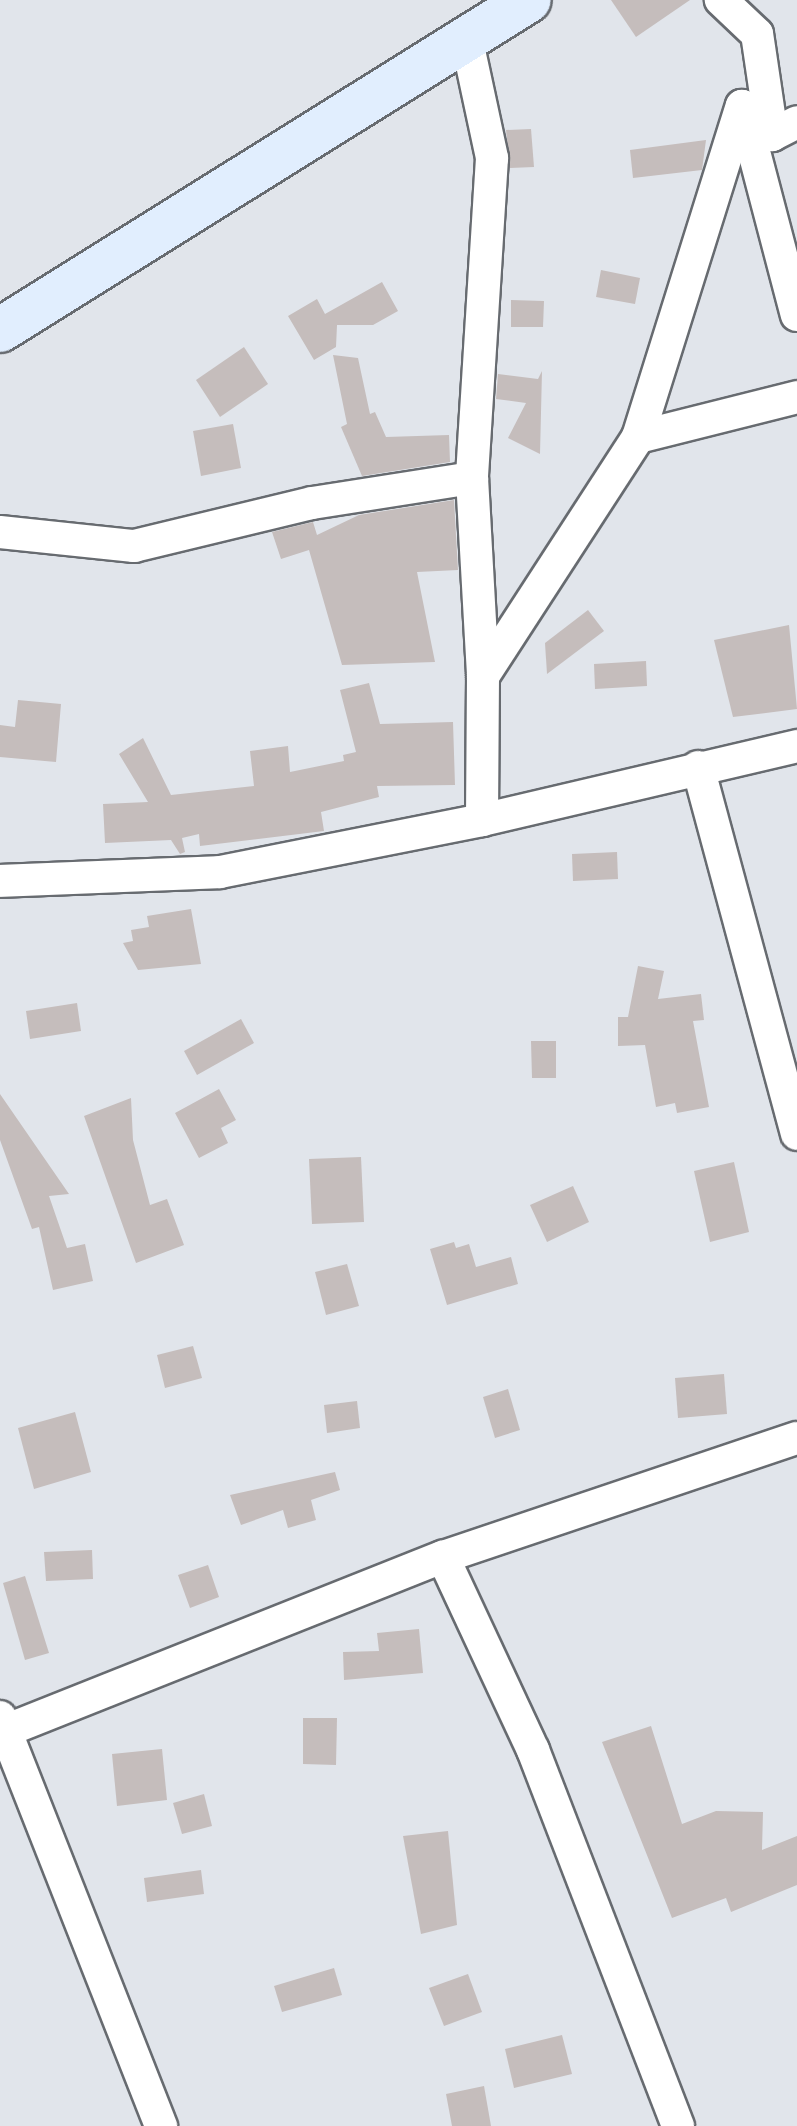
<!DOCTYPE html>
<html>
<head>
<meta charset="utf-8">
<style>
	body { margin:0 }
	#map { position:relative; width:797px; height:2126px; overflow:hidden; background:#e1e5eb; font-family:"Open Sans",sans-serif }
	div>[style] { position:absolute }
	.building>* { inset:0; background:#c5bdbc }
	.roads { filter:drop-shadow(2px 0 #676b70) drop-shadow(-2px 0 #676b70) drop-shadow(0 2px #676b70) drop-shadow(0 -2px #676b70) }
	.street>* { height:32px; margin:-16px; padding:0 16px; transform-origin:16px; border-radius:16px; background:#fff }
	.secondary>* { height:44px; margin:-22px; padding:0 22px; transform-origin:22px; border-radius:22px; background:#e1eefe }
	span { translate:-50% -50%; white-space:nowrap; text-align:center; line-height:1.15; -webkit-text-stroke:6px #eef2f8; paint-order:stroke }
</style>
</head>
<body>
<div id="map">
	<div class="building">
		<div style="clip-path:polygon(611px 0,690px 0,636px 37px)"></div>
		<div style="clip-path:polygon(531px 129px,534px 167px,510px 168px,506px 130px)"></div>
		<div style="clip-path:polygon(706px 140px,702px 170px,633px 178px,630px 150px)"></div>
		<div style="clip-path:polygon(601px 270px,640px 278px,635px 304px,596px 297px)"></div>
		<div style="clip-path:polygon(382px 282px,398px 311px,373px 325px,337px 325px,336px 347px,314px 360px,288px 316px,317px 299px,325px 314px)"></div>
		<div style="clip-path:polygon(511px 300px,544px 301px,543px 327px,511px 327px)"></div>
		<div style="clip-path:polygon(244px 347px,268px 384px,220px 417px,196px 380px)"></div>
		<div style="clip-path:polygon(333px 355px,358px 358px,370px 414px,375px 412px,386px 437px,449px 435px,450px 462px,362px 476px,341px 427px,347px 424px)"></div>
		<div style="clip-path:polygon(542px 371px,540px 454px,508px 438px,526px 403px,496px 399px,498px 374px,538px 379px)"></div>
		<div style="clip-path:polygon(233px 424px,241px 468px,201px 476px,193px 431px)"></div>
		<div style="clip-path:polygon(454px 500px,458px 570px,417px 572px,435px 662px,342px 665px,309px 550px,281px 559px,272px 532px,313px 522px,317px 535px,359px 515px)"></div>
		<div style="clip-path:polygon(588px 610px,604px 631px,547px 674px,545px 643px)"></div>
		<div style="clip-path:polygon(789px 625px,797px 709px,733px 717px,714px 640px)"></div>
		<div style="clip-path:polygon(646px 661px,647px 686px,595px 689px,594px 664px)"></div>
		<div style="clip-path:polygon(369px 683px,380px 724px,453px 722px,455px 785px,377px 786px,379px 797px,321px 812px,324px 831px,200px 846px,199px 834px,182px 838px,185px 852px,180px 854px,171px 840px,105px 843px,103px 804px,148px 802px,119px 754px,143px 738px,171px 795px,254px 786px,250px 751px,288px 746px,290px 772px,344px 761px,343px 755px,356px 752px,340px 690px)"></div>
		<div style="clip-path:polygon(18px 700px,61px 704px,56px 762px,0 757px,0 725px,15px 727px)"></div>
		<div style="clip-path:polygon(617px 852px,618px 879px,573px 881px,572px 854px)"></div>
		<div style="clip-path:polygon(191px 909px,201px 964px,138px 970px,123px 943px,133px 941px,131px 930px,149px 927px,147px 916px)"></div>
		<div style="clip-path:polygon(638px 966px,664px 971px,658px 999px,701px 994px,704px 1020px,693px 1021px,709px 1107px,677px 1113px,675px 1103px,656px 1107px,645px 1045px,618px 1046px,618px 1017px,628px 1017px)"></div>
		<div style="clip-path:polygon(77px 1003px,81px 1031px,30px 1039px,26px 1011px)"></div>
		<div style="clip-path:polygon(241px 1019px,254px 1043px,197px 1075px,184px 1051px)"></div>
		<div style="clip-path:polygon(531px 1041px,556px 1041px,556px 1078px,532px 1078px)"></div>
		<div style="clip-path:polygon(219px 1089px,236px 1120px,221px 1128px,228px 1143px,199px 1158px,175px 1113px)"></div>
		<div style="clip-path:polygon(0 1094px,69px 1194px,49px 1196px,67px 1248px,85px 1244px,93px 1281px,53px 1290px,39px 1227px,32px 1229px,0 1140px)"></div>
		<div style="clip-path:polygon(131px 1098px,133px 1140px,150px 1205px,167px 1199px,184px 1245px,136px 1263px,84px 1116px)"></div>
		<div style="clip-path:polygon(361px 1157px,364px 1222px,312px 1224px,309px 1159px)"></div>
		<div style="clip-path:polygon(734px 1162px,749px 1232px,710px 1242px,694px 1171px)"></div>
		<div style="clip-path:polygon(573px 1186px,589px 1222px,547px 1242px,530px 1205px)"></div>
		<div style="clip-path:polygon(454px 1242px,456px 1248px,469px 1244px,476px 1267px,511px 1257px,518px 1284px,447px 1305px,430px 1249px)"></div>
		<div style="clip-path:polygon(347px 1264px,359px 1306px,326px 1315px,315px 1272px)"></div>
		<div style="clip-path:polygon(193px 1346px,202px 1378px,165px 1388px,157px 1355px)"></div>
		<div style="clip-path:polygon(724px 1374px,727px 1414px,678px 1418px,675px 1378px)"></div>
		<div style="clip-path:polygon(508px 1389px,520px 1430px,495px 1438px,483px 1397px)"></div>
		<div style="clip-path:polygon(357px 1401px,360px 1428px,327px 1433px,324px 1405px)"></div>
		<div style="clip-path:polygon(75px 1412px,91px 1472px,34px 1489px,18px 1428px)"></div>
		<div style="clip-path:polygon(335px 1472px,340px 1490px,311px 1500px,316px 1520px,288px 1528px,283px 1510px,241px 1525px,230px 1495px)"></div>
		<div style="clip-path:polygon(92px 1550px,93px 1579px,46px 1581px,44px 1552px)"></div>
		<div style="clip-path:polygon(208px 1565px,219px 1597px,190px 1608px,178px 1575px)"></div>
		<div style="clip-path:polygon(25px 1576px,49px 1653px,25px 1660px,3px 1583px)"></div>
		<div style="clip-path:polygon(419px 1629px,423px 1673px,344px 1680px,343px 1652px,379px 1651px,377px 1633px)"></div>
		<div style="clip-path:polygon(303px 1718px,337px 1718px,336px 1765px,303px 1764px)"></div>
		<div style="clip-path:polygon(651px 1726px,682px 1824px,716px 1811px,763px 1812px,762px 1850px,797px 1836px,797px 1885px,731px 1912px,726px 1898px,672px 1918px,602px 1742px)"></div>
		<div style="clip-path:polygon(162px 1749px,167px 1800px,117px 1806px,112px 1754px)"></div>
		<div style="clip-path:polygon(204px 1794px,212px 1826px,182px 1834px,173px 1803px)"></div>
		<div style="clip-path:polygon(448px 1831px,457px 1925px,421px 1934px,403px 1836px)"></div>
		<div style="clip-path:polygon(201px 1870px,204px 1894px,147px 1902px,144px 1878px)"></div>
		<div style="clip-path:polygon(334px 1968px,342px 1995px,282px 2012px,274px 1986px)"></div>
		<div style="clip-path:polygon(468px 1974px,482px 2012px,444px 2026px,429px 1988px)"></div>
		<div style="clip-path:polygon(562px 2035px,572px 2074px,514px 2088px,505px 2049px)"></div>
		<div style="clip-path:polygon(484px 2086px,491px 2126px,452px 2126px,446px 2094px)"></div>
	</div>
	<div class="roads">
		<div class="street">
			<div style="left:467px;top:41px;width:120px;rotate:77.9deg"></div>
			<div style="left:492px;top:158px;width:321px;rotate:93.6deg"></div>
			<div style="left:472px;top:478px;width:198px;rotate:86.8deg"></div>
			<div style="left:483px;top:676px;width:144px;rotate:90.4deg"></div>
			<div style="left:742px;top:106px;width:216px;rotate:75.3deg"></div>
			<div style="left:772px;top:135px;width:28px;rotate:-27deg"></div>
			<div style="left:638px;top:437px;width:164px;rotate:-14.1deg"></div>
			<div style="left:0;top:532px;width:135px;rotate:6deg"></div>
			<div style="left:134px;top:546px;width:183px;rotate:-13.6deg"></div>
			<div style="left:312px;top:503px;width:162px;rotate:-8.9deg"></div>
			<div style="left:483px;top:676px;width:285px;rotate:-57deg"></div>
			<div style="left:638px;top:437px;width:347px;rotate:-72.6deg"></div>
			<div style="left:742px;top:106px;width:42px;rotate:44deg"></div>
			<div style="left:772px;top:135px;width:102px;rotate:-98.4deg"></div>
			<div style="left:757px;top:34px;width:50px;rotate:-136.6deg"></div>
			<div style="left:698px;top:767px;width:380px;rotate:74.9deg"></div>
			<div style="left:0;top:881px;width:220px;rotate:-2.3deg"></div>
			<div style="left:220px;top:872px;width:267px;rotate:-11.2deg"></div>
			<div style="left:482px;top:820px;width:324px;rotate:-13.2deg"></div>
			<div style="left:443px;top:1557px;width:213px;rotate:65deg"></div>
			<div style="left:533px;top:1750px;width:403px;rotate:68.9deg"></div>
			<div style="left:0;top:1717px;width:440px;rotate:68.5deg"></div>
			<div style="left:0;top:1733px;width:477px;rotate:-21.7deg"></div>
			<div style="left:443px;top:1557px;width:373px;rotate:-18.6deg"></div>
		</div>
		<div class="secondary">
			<div style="left:0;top:330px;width:623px;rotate:-31.96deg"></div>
		</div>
	</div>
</div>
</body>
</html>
